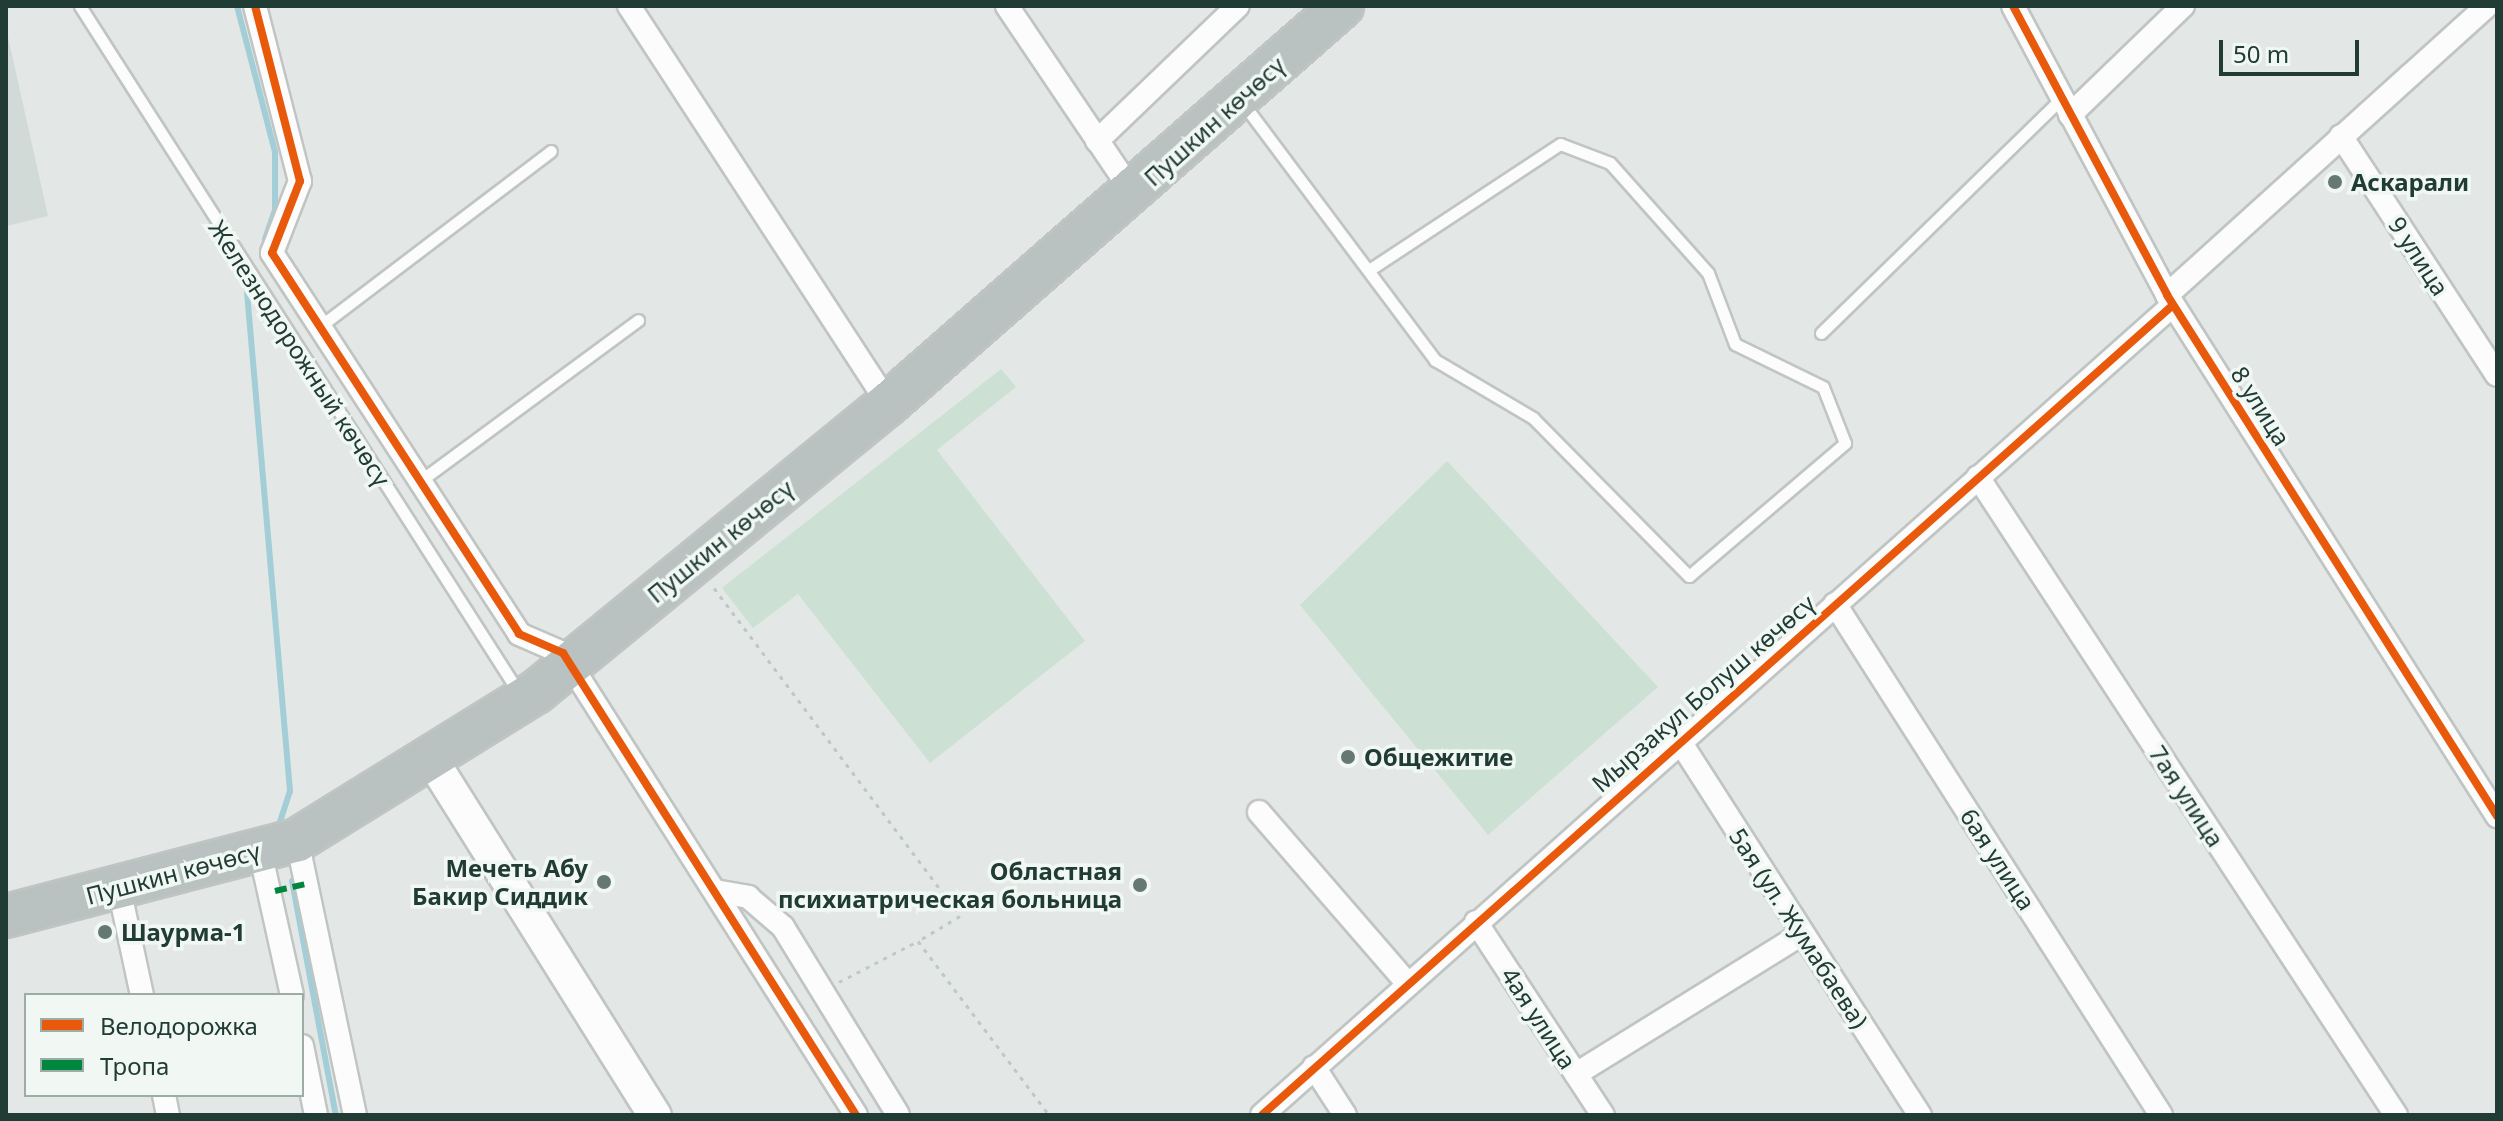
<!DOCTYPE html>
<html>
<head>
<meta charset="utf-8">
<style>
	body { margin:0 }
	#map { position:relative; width:2503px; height:1121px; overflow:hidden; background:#e3e8e6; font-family:"Noto Sans",sans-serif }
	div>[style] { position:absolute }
	.built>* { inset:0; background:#d1dad6 }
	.green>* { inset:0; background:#cce1d3 }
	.stream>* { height:6px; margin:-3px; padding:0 3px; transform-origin:3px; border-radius:3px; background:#a4ced7 }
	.path>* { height:3px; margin-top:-1.5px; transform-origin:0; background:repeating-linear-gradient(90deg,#c0c8c6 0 4px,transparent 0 10px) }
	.roads { filter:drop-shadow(2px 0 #c0c5c3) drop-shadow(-2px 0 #c0c5c3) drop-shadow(0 2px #c0c5c3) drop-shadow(0 -2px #c0c5c3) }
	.lane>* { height:11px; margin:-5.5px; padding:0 5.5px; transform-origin:5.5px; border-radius:5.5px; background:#fbfcfb }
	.street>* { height:22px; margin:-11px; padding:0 11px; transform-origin:11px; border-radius:11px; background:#fbfcfb }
	.secondary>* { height:32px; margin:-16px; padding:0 16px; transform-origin:16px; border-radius:16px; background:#fbfcfb }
	.highway>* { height:42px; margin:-21px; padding:0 21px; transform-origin:21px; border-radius:21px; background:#b9c2c0 }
	.quiet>* { height:6px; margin-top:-3px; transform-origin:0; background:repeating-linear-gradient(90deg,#00873e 0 12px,transparent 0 18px) }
	.cycleway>* { height:8px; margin:-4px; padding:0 4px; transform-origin:4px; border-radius:4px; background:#e8590c }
	.dots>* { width:22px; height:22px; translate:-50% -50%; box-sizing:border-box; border:4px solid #f1f8f4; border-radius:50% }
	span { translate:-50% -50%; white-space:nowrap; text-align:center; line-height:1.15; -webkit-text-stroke:7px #f1f8f4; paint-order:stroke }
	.street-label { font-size:24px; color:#213b35 }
	.poi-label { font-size:24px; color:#213b35; font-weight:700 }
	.left { translate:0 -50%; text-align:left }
	.right { translate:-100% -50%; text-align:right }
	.frame { position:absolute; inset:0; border:8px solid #213b35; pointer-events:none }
	.legend { position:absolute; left:24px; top:993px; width:280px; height:104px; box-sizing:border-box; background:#f1f8f4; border:2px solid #9eaca8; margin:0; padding:10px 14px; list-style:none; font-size:24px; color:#213b35 }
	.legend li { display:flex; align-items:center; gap:16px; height:40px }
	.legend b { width:40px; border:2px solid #9eaca8 }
	.scale { position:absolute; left:2219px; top:40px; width:140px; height:36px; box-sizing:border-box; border:4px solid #213b35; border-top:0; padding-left:10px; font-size:24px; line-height:28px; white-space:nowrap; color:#213b35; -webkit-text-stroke:6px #f1f8f4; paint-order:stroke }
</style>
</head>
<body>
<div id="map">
	<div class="built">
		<div style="clip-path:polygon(6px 28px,48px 216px,6px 226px)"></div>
	</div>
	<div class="green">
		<div style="clip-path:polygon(1001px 369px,1016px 387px,937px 450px,1085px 641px,930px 763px,798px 594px,753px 628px,722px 588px)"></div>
		<div style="clip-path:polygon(1447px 461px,1658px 687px,1488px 835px,1300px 605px)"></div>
	</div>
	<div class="stream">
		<div style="left:237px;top:6px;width:151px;rotate:75.4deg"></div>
		<div style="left:275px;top:152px;width:58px;rotate:90deg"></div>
		<div style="left:275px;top:210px;width:31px;rotate:109deg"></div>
		<div style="left:245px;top:269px;width:524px;rotate:85.07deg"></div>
		<div style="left:290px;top:791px;width:33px;rotate:108deg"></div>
		<div style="left:292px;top:881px;width:238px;rotate:79.4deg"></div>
	</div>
	<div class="path">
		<div style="left:714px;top:588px;width:410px;rotate:53.1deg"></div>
		<div style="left:960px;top:916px;width:49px;rotate:149.2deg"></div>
		<div style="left:839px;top:982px;width:89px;rotate:-27.4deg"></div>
		<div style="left:918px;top:941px;width:218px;rotate:53deg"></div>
	</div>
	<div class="roads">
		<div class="lane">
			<div style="left:80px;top:6px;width:815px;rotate:57.42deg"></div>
			<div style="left:1242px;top:102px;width:322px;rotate:53.2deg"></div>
			<div style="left:1435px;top:360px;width:114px;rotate:30.6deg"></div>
			<div style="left:1533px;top:418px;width:222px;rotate:45.4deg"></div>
			<div style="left:1689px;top:576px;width:205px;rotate:-40.4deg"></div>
			<div style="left:1845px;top:443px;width:60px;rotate:-111.4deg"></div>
			<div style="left:1823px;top:387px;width:98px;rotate:-154deg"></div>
			<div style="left:1735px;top:344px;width:76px;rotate:-110.8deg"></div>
			<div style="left:1708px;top:273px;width:147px;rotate:-131.7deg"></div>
			<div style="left:1610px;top:163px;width:53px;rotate:-159.2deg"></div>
			<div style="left:1560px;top:144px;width:229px;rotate:146.6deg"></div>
			<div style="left:319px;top:327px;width:291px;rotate:-37.2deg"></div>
			<div style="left:1821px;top:333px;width:337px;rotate:-44.3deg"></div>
			<div style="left:420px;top:481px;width:271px;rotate:-36.4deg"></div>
		</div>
		<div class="street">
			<div style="left:255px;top:6px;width:181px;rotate:75.6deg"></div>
			<div style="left:300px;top:181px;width:77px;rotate:111.3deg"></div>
			<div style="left:272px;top:253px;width:454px;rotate:57deg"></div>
			<div style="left:519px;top:634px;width:48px;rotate:23.4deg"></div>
			<div style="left:563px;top:653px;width:547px;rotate:57.62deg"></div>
			<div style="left:629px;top:6px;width:475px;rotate:56.9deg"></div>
			<div style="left:1007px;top:6px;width:225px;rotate:56deg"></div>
			<div style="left:2013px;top:6px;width:327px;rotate:61.9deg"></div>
			<div style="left:2167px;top:295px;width:617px;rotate:57.65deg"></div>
			<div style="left:2070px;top:115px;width:157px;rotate:-44deg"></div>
			<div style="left:2341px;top:136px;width:285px;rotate:56.9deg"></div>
			<div style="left:1097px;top:141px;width:195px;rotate:-43.8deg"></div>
			<div style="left:2167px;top:295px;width:431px;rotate:-42.1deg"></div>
			<div style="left:1978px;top:477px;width:763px;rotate:56.77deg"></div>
			<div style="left:1835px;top:604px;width:606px;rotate:57.46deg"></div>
			<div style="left:1679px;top:740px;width:446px;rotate:57.3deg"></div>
			<div style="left:1259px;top:812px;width:226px;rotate:49.1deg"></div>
			<div style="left:297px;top:840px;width:281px;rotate:78.1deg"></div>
			<div style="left:260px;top:851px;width:148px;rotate:77.5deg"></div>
			<div style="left:119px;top:888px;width:109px;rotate:77.9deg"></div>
			<div style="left:715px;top:891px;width:34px;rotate:10deg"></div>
			<div style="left:748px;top:897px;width:46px;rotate:40.6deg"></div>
			<div style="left:783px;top:927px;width:220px;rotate:58.5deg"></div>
			<div style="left:1476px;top:922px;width:231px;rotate:56.7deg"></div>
			<div style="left:302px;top:1046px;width:70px;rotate:78.5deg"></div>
			<div style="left:1314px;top:1067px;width:57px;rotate:57.1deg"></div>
			<div style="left:1576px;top:1074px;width:266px;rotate:-31.8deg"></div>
			<div style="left:164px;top:1095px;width:20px;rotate:79deg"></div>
			<div style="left:1262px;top:1115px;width:1219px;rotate:-41.64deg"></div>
		</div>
		<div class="secondary">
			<div style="left:430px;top:757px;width:423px;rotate:57.9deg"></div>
		</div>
		<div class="highway">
			<div style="left:6px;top:916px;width:301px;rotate:-14.6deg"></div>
			<div style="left:297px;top:840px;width:281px;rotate:-31.8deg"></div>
			<div style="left:536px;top:692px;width:455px;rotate:-39.3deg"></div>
			<div style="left:888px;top:404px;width:604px;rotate:-41.24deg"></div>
		</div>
	</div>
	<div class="quiet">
		<div style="left:275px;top:891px;width:32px;rotate:-13deg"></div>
	</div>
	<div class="cycleway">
		<div style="left:255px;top:6px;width:181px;rotate:75.6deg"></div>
		<div style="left:300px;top:181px;width:77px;rotate:111.3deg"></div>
		<div style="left:272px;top:253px;width:454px;rotate:57deg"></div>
		<div style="left:519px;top:634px;width:48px;rotate:23.4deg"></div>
		<div style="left:563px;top:653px;width:547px;rotate:57.62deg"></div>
		<div style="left:2013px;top:6px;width:327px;rotate:61.9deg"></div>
		<div style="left:2167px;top:295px;width:617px;rotate:57.65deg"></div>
		<div style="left:1262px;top:1115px;width:1219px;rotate:-41.64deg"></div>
	</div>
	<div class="dots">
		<div style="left:2335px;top:182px;background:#657873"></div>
		<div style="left:1348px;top:757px;background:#657873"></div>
		<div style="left:604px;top:882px;background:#657873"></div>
		<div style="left:1140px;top:885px;background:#657873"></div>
		<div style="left:105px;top:932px;background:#657873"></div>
	</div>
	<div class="street-label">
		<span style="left:1214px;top:121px;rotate:-42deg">Пушкин көчөсү</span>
		<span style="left:2419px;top:256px;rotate:57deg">9 улица</span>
		<span style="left:300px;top:353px;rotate:57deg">Железнодорожный көчөсү</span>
		<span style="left:2261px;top:406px;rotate:58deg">8 улица</span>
		<span style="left:720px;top:541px;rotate:-39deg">Пушкин көчөсү</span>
		<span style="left:1703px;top:693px;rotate:-41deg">Мырзакул Болуш көчөсү</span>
		<span style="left:2187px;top:796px;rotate:57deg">7ая улица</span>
		<span style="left:1998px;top:859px;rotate:57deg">6ая улица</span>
		<span style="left:173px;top:873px;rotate:-15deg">Пушкин көчөсү</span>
		<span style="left:1799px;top:928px;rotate:57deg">5ая (ул. Жумабаева)</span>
		<span style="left:1539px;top:1018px;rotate:57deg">4ая улица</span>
	</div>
	<div class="poi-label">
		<span class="left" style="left:2351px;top:182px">Аскарали</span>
		<span class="left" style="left:1364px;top:757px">Общежитие</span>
		<span class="right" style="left:588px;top:882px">Мечеть Абу<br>Бакир Сиддик</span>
		<span class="right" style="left:1122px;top:885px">Областная<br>психиатрическая больница</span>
		<span class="left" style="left:121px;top:932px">Шаурма-1</span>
	</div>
	<div class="frame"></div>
	<ul class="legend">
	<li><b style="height:10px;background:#e8590c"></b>Велодорожка</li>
	<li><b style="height:10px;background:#00873e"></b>Тропа</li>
	</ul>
	<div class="scale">50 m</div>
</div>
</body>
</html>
